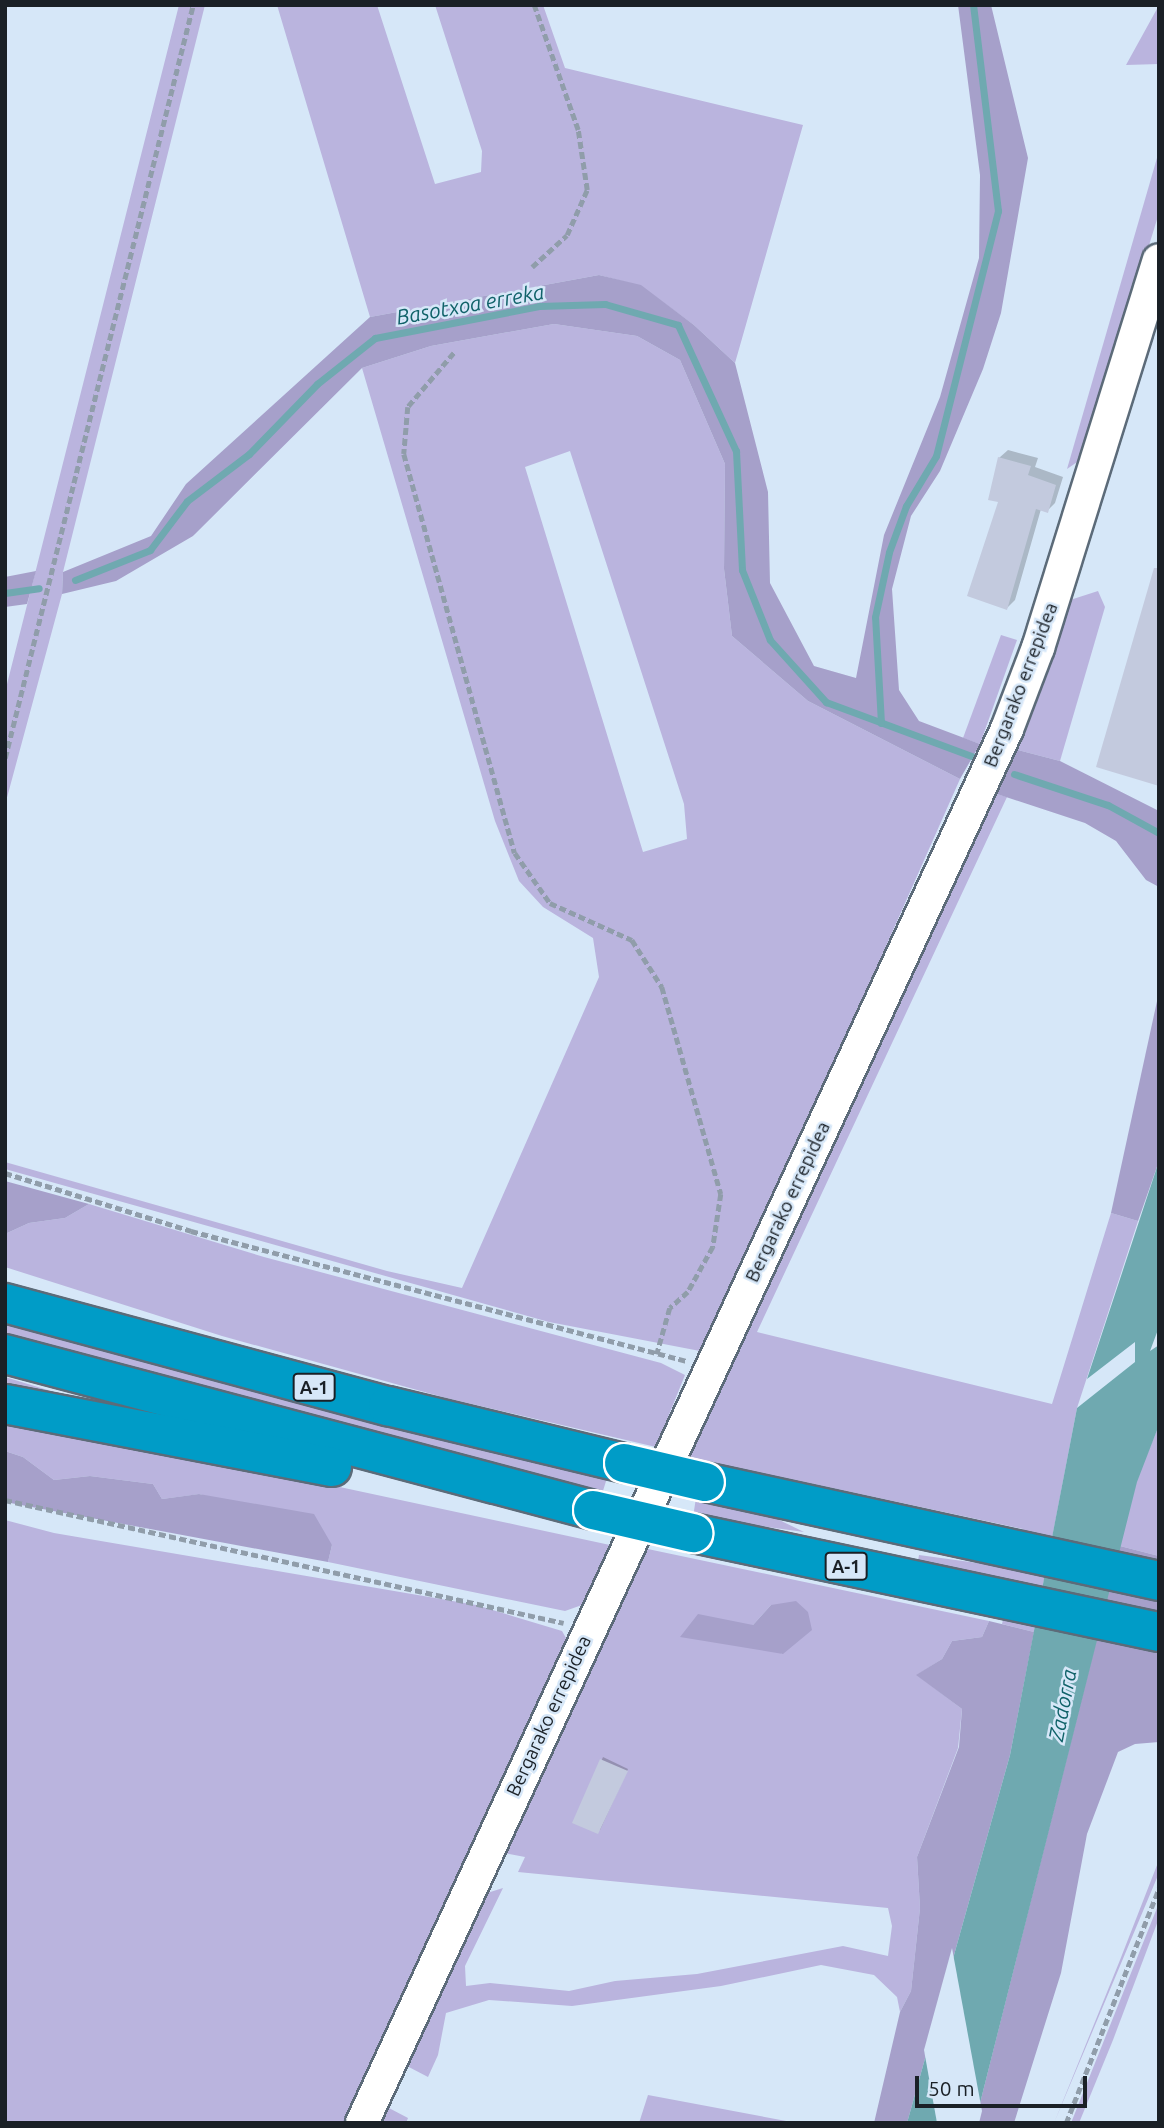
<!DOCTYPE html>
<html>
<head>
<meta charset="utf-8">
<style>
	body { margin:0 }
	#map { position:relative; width:1164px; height:2128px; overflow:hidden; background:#d6e7f8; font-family:Ubuntu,sans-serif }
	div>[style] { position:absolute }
	.green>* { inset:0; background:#bab4de }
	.forest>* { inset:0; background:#a6a0ca }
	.water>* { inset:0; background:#6fa9b0 }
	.pier>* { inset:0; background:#d6e7f8 }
	.shadow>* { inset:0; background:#0003 }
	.stream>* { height:7px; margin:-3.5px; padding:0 3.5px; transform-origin:3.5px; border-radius:3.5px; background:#6fa9b0 }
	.building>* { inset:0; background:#c3cade }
	.path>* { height:4.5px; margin-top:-2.25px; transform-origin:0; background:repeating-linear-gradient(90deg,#909daa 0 7px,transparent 0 10.5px) }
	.roads { filter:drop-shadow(2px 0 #5c6b79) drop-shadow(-2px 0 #5c6b79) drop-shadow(0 2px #5c6b79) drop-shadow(0 -2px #5c6b79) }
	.secondary>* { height:32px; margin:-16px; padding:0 16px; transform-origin:16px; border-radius:16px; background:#fff }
	.highway>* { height:38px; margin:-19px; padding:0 19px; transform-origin:19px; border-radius:19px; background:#009cc7 }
	.bridges { filter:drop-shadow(2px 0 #fff) drop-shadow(-2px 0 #fff) drop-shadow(0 2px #fff) drop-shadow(0 -2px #fff) }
	.highway-bridge>* { height:38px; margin:-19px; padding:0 19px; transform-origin:19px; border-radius:19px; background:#009cc7 }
	span { translate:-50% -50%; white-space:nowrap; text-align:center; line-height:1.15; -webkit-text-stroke:5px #d6e7f8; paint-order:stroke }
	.shield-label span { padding:2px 5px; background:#d6e7f8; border:2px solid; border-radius:5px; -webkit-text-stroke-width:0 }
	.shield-label { font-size:18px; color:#1a2026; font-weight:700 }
	.street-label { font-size:19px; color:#1a2026 }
	.water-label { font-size:21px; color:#106269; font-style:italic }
	.frame { position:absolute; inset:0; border:7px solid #1a2026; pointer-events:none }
	.scale { position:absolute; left:915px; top:2076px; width:172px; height:32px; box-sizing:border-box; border:4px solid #1a2026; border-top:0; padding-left:9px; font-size:21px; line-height:24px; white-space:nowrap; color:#1a2026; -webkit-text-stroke:5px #d6e7f8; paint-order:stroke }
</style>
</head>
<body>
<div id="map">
	<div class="green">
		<div style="clip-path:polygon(179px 5px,205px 5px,63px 572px,62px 594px,5px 805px,5px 692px)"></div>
		<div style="clip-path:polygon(277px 5px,377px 5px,435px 184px,481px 172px,482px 151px,435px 5px,543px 5px,565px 68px,803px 125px,735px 363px,694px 325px,641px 286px,599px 275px,370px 317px)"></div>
		<div style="clip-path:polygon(1159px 5px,1159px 64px,1126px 65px,1158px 7px)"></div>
		<div style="clip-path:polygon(1159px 151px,1159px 213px,1083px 458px,1067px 469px)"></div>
		<div style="clip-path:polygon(evenodd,554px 324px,637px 336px,680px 360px,725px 464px,724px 569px,732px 636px,808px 701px,960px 779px,782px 1181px,700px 1351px,549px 1322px,5px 1169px,5px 1162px,387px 1271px,462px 1288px,599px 977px,593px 938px,543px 907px,519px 881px,495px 821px,362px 368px,431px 346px,554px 324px,570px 451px,684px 804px,687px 839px,643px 852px,525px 467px,570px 451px)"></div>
		<div style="clip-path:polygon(1098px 591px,1105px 607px,1060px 761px,1014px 749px,1067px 601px)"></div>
		<div style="clip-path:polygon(1001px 635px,1017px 640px,980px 744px,963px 738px)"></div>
		<div style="clip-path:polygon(997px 794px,1007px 797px,757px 1332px,1052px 1404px,1111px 1213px,1138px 1221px,1077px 1408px,1034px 1632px,1002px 1624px,1011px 1586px,918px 1561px,919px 1555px,1014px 1568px,1023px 1529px,687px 1457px)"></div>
		<div style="clip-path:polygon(89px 1204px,264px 1257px,661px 1363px,685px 1375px,656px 1447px,446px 1398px,222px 1336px,5px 1267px,5px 1234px,29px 1223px,65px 1218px)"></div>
		<div style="clip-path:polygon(5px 1321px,607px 1478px,602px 1494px,5px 1340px)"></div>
		<div style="clip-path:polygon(5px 1377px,133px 1416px,5px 1390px)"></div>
		<div style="clip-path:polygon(5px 1421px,321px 1483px,610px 1545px,582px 1605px,565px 1611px,328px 1562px,332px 1545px,200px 1494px,162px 1499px,153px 1484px,90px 1476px,54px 1480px,23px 1457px,5px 1451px)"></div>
		<div style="clip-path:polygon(1159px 1425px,1159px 1556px,1120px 1546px,1137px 1479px)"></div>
		<div style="clip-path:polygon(696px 1498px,769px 1515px,804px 1532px,693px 1517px)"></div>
		<div style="clip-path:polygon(5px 1520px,54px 1533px,476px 1605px,562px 1631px,566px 1638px,347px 2123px,5px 2122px)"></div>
		<div style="clip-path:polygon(evenodd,643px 1548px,989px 1621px,982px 1637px,952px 1641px,942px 1659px,917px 1675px,962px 1709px,958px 1748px,917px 1857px,920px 1908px,911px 1991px,900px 2012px,897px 1997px,874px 1975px,821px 1965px,721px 1986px,572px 2006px,489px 2000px,446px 2013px,438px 2055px,428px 2077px,405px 2065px,484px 1894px,503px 1888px,465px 1966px,466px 1986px,490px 1983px,569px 1991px,615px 1981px,697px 1974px,843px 1946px,888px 1956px,892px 1926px,888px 1908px,518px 1872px,525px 1857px,504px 1853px,643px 1548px,771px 1605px,782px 1654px,753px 1625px,771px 1605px)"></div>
		<div style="clip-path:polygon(1159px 1860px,1159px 1873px,1054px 2123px,1120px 1960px)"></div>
		<div style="clip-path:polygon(1159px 1903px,1159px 1918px,1113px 2040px,1079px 2123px,1071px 2123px)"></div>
		<div style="clip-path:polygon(648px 2095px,797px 2123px,639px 2123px)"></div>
		<div style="clip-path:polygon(387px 2107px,408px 2118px,406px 2123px,379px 2123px)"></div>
	</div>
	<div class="forest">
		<div style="clip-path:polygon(958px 5px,991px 5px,1028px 158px,1001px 313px,983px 369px,940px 471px,911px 516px,892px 589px,899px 690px,919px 721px,980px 744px,960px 779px,808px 701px,732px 636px,724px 569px,725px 464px,680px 360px,637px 336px,554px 324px,431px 346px,362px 368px,193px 536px,116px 581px,62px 594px,63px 572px,151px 536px,186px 484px,370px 317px,599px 275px,641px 285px,694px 325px,735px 363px,768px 492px,770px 583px,814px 666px,856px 678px,884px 535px,940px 397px,979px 258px,980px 175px)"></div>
		<div style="clip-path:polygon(36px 571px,27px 604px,5px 607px,5px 577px)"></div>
		<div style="clip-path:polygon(1014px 749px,1060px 761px,1159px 811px,1159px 887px,1146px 880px,1116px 841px,1085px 823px,997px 794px)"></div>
		<div style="clip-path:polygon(1159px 992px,1159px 1161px,1138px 1221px,1111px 1213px)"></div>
		<div style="clip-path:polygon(5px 1181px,89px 1204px,65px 1218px,29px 1223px,5px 1234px)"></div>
		<div style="clip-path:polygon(5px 1451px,23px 1457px,54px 1480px,90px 1476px,153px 1484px,162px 1499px,199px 1494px,314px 1514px,332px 1545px,328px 1562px,5px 1502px)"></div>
		<div style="clip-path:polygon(1120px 1546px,1159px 1556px,1159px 1742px,1135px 1744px,1118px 1752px,1087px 1834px,1061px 1973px,1014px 2123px,975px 2123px)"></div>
		<div style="clip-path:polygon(796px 1601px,808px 1612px,812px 1630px,783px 1654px,680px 1637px,698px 1614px,753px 1625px,771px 1605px)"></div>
		<div style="clip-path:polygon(989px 1621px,1034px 1632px,1010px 1755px,907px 2123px,874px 2123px,900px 2012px,911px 1991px,920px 1908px,917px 1857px,959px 1747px,962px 1709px,916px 1675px,942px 1659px,952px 1641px,982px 1637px)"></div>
	</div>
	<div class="water">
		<div style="clip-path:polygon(1159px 1161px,1159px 1327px,1150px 1351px,1159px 1345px,1159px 1425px,1137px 1482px,975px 2123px,907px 2123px,1010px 1755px,1077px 1408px,1135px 1362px,1135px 1342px,1087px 1379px)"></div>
	</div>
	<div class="pier">
		<div style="clip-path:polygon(952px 1948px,982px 2111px,979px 2123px,937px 2123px,924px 2050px)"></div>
	</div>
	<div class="shadow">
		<div style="clip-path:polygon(1008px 450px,1038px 458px,1035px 467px,1063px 477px,1055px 503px,1047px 511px,1041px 509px,1015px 600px,1007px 608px,999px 458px)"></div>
		<div style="clip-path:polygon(603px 1757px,628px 1769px,600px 1830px,575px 1823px)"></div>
	</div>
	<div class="stream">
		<div style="left:75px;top:580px;width:81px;rotate:-21.8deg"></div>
		<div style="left:150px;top:550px;width:61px;rotate:-52.9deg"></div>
		<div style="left:187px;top:501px;width:78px;rotate:-37.2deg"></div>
		<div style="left:249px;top:454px;width:98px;rotate:-45.8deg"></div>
		<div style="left:317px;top:384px;width:74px;rotate:-38.4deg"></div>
		<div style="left:375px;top:338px;width:167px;rotate:-11deg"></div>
		<div style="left:539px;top:306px;width:66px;rotate:-1.7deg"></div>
		<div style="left:605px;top:304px;width:76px;rotate:16deg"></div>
		<div style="left:678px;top:325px;width:139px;rotate:65.3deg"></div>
		<div style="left:736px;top:451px;width:119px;rotate:87.1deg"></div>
		<div style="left:742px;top:570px;width:75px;rotate:68.2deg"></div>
		<div style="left:770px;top:640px;width:84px;rotate:47.9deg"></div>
		<div style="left:826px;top:702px;width:158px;rotate:20.4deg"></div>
		<div style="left:5px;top:593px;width:34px;rotate:-8deg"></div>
		<div style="left:881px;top:723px;width:106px;rotate:-93.2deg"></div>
		<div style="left:875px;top:617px;width:66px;rotate:-77.8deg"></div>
		<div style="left:889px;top:552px;width:49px;rotate:-69.7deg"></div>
		<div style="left:906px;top:506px;width:58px;rotate:-59deg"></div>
		<div style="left:936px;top:456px;width:253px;rotate:-75.8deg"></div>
		<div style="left:998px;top:211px;width:208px;rotate:-96.9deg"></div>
		<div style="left:1014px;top:774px;width:99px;rotate:18.3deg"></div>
		<div style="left:1108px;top:805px;width:58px;rotate:28.8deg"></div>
	</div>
	<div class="building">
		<div style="clip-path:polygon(998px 457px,1031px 466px,1028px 475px,1056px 485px,1048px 513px,1036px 509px,1007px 610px,967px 596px,998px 502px,988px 500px)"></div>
		<div style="clip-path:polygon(1154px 568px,1159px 568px,1159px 786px,1096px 767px)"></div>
		<div style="clip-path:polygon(600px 1759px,628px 1771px,598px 1834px,572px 1823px)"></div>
	</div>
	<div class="path">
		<div style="left:532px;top:267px;width:47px;rotate:-42.4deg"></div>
		<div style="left:567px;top:235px;width:49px;rotate:-66deg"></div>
		<div style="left:587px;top:190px;width:61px;rotate:-98.5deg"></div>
		<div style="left:578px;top:130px;width:133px;rotate:-109.4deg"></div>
		<div style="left:454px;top:353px;width:71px;rotate:130.4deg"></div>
		<div style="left:408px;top:407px;width:47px;rotate:94.9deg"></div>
		<div style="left:404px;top:454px;width:414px;rotate:74.5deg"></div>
		<div style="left:515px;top:853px;width:61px;rotate:55deg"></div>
		<div style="left:550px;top:903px;width:90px;rotate:24.3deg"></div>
		<div style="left:632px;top:940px;width:56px;rotate:57.4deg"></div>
		<div style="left:662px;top:987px;width:215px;rotate:74.1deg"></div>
		<div style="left:721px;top:1194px;width:54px;rotate:98.6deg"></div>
		<div style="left:713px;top:1247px;width:51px;rotate:119.1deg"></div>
		<div style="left:688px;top:1292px;width:24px;rotate:138deg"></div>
		<div style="left:670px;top:1308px;width:48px;rotate:105.8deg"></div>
		<div style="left:5px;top:758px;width:776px;rotate:-75.98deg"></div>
		<div style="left:5px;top:1173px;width:195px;rotate:17.3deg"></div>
		<div style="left:191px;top:1231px;width:513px;rotate:14.69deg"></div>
		<div style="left:5px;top:1500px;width:572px;rotate:12.41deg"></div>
		<div style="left:1066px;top:2123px;width:253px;rotate:-68.4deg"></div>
	</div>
	<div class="roads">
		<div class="secondary">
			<div style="left:362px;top:2123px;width:1536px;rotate:-65.17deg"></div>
			<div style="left:1007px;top:729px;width:87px;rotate:-69.1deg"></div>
			<div style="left:1038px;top:648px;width:406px;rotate:-72.7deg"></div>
		</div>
		<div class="highway">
			<div style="left:5px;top:1303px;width:397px;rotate:15.1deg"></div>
			<div style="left:388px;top:1406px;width:243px;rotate:13.6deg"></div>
			<div style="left:5px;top:1354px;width:608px;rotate:14.86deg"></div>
			<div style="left:5px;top:1404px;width:333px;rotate:10.9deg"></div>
			<div style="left:705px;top:1482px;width:465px;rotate:12.3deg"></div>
			<div style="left:693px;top:1533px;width:476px;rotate:12deg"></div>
		</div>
	</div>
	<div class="bridges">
		<div class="highway-bridge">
			<div style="left:624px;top:1463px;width:83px;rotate:13.2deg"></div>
			<div style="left:593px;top:1510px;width:103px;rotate:13deg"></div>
		</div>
	</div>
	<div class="shield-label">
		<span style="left:314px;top:1387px">A-1</span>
		<span style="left:846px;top:1566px">A-1</span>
	</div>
	<div class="street-label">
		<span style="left:1021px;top:685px;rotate:-69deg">Bergarako errepidea</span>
		<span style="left:788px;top:1202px;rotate:-65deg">Bergarako errepidea</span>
		<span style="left:549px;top:1716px;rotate:-65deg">Bergarako errepidea</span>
	</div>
	<div class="water-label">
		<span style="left:470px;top:304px;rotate:-10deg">Basotxoa erreka</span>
		<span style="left:1062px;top:1705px;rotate:-79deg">Zadorra</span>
	</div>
	<div class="frame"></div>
	<div class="scale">50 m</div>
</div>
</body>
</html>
